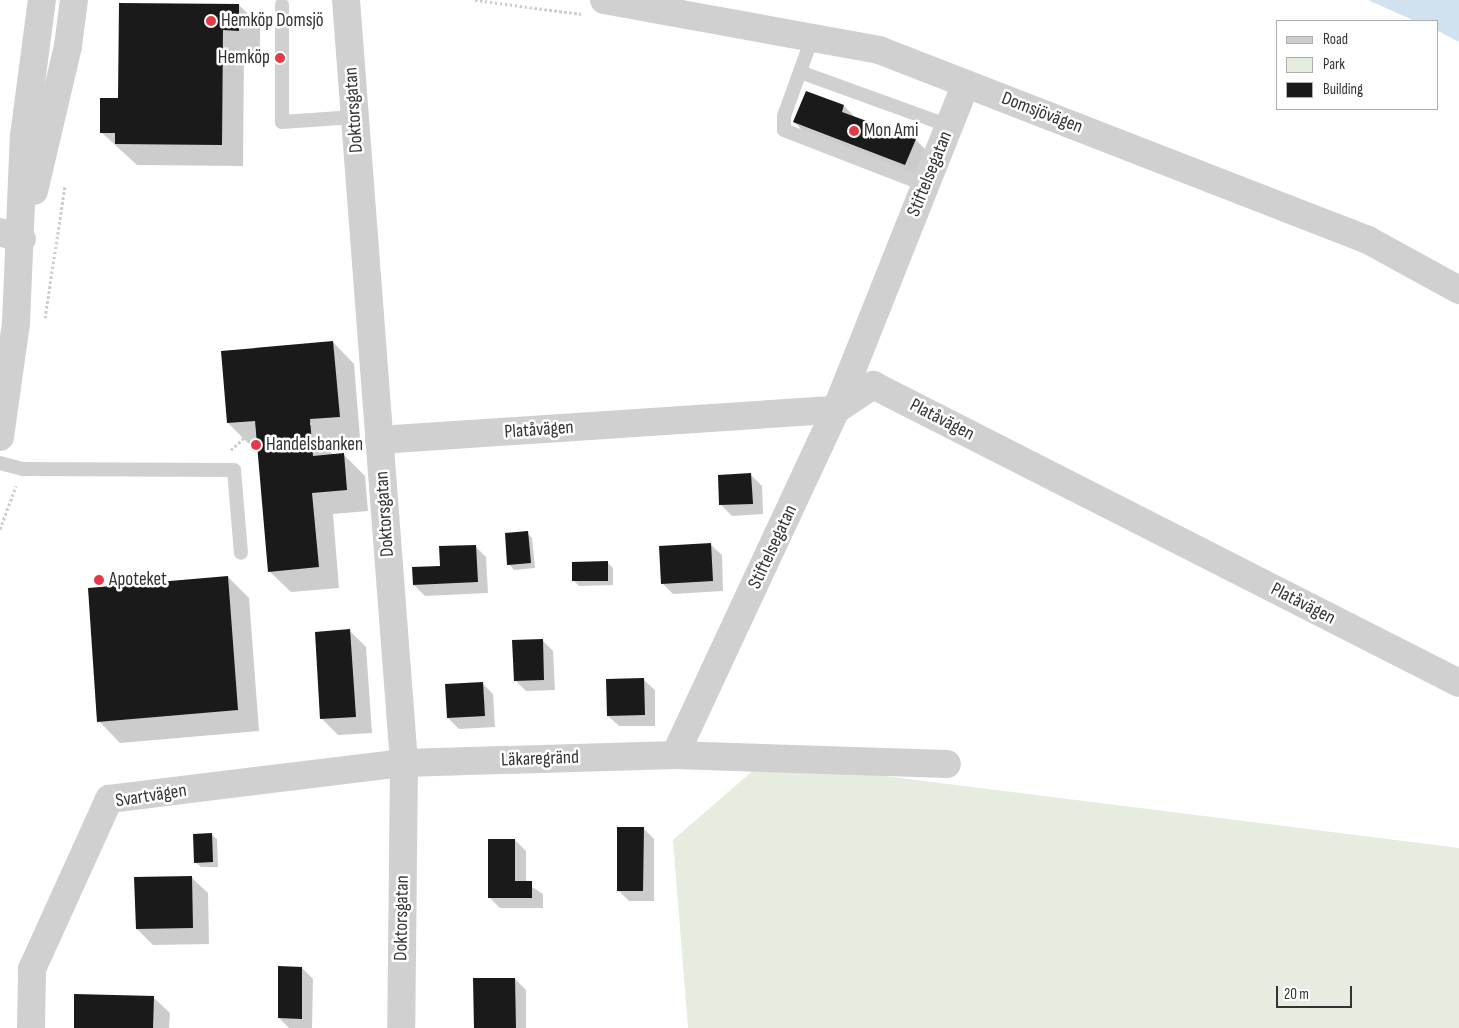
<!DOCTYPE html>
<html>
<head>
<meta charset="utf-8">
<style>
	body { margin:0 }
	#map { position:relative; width:1459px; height:1028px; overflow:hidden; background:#fff; font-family:"Sofia Sans Condensed",sans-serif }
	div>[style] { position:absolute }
	.green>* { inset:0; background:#e6ecdf }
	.water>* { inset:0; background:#cfe2ee }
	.shadow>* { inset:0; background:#0003 }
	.building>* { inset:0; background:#1a1a1a }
	.path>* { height:3px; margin-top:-1.5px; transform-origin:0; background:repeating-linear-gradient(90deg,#cdcdcd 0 2.5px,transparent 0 5px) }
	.service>* { height:14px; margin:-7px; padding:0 7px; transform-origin:7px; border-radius:7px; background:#d0d0d0 }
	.minor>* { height:28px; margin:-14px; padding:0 14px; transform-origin:14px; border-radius:14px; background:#d0d0d0 }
	.tertiary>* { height:28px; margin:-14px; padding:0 14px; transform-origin:14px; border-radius:14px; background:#d0d0d0 }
	.dots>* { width:14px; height:14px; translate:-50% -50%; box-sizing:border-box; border:2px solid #fff; border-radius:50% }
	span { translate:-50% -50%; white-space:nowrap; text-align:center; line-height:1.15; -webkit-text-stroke:5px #fff; paint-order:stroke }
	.poi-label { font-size:19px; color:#333 }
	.left { translate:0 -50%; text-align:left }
	.right { translate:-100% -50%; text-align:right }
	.street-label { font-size:19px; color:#333 }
	.legend { position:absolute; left:1276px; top:20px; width:162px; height:90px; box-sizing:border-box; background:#fff; border:1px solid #adadad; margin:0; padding:6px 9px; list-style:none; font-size:15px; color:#333 }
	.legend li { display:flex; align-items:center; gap:10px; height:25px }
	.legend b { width:25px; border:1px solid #adadad }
	.scale { position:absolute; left:1276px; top:986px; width:76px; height:22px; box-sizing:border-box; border:2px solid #333; border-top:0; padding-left:6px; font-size:15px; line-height:18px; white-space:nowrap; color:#333; -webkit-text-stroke:4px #fff; paint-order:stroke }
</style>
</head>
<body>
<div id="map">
	<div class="green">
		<div style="clip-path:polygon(764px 761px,1459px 848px,1459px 1028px,688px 1028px,673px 840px)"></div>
	</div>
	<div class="water">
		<div style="clip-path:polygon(1368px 0,1459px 0,1459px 42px,1438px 31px,1438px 21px,1415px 21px)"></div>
	</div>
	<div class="shadow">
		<div style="clip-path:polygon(239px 5px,260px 26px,260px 51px,244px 51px,243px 166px,137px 165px,101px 132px,119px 99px)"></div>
		<div style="clip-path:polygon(807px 92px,844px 106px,856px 118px,916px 140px,932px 156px,922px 181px,810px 138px,794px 122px)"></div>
		<div style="clip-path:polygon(333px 342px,354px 364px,360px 438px,331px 440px,332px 455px,343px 454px,365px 476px,368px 511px,333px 514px,339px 588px,291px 592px,269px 571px,258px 443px,249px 444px,228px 423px)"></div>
		<div style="clip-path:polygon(751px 475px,762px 486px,763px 514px,732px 516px,721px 505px)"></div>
		<div style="clip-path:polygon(527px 533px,532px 538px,535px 568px,514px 570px,509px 564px)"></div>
		<div style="clip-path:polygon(711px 545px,722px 555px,723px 591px,673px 594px,662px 583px)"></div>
		<div style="clip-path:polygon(475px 546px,486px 557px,488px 593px,425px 596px,414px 585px)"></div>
		<div style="clip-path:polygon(608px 563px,613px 568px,613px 585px,579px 586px,574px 581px)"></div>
		<div style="clip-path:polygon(228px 577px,249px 598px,259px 731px,120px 743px,99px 721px)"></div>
		<div style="clip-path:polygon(350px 631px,366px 647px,372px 733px,338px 735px,322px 719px)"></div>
		<div style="clip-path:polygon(542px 640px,553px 651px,555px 690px,526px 691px,515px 680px)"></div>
		<div style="clip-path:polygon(644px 680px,655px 690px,655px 726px,619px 726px,608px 716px)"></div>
		<div style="clip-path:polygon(482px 683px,493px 694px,495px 727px,459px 729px,448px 718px)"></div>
		<div style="clip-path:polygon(643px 828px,654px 839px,654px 901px,629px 901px,618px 890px)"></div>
		<div style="clip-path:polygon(211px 834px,217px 839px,218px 867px,201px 867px,195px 862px)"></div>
		<div style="clip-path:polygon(515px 840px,526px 851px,526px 883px,543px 894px,543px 908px,500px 908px,489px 897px)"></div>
		<div style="clip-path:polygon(191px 877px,208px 893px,209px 944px,153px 945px,137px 929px)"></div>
		<div style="clip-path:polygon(302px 968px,313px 979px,312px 1028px,289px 1028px,279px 1018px)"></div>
		<div style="clip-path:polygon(515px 979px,526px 990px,526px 1028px,475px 1028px)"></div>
		<div style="clip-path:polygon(153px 997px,170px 1013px,169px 1028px,75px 1028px)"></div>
	</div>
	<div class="building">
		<div style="clip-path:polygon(119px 3px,239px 4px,239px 31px,223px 30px,222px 145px,115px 144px,115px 133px,100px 133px,100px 98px,118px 98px)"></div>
		<div style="clip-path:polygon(806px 91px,844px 105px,842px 112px,916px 139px,905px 165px,793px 122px)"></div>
		<div style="clip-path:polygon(333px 341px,340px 417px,310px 419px,313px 456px,344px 453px,347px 490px,312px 493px,319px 567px,268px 572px,255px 421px,227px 423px,221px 351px)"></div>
		<div style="clip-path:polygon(751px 473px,753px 504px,719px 505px,718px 475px)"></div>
		<div style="clip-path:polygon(528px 531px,531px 563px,507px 565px,505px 533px)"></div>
		<div style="clip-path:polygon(711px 543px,713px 581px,661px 584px,659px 546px)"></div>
		<div style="clip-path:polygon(476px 545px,478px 582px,413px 585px,412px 567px,440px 566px,439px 546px)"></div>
		<div style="clip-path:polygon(608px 561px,608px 581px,572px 581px,572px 562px)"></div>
		<div style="clip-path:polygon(228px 576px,238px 710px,97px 722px,88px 588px)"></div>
		<div style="clip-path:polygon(350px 629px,356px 717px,320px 719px,315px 632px)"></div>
		<div style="clip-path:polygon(543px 639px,544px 680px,514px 681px,512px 640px)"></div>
		<div style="clip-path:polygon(644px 678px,645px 715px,607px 716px,606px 679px)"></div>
		<div style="clip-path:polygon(483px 682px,485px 716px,447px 718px,445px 684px)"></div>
		<div style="clip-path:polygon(617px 827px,644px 827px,643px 891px,617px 891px)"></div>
		<div style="clip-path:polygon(212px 833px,213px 862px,194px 863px,193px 834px)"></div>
		<div style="clip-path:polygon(488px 839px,515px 839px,515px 881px,532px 881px,532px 898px,488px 898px)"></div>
		<div style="clip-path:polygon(192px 876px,193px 928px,136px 929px,134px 877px)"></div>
		<div style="clip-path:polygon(278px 966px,302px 967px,302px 1019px,278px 1018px)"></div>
		<div style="clip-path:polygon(473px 978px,515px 978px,516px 1028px,474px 1028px)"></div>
		<div style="clip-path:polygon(74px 994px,154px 996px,153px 1028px,74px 1028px)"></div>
	</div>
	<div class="path">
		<div style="left:475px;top:0;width:107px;rotate:7.5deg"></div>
		<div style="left:45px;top:318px;width:134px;rotate:-81.4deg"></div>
		<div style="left:310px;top:423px;width:42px;rotate:-4.1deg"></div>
		<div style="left:231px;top:450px;width:34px;rotate:-43deg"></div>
		<div style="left:0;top:529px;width:46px;rotate:-69.6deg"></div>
	</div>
	<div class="service">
		<div style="left:282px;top:5px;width:117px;rotate:90deg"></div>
		<div style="left:282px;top:122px;width:72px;rotate:-4deg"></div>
		<div style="left:812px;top:38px;width:83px;rotate:109.7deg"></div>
		<div style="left:784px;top:116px;width:14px;rotate:90deg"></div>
		<div style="left:784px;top:130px;width:152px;rotate:21.2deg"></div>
		<div style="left:800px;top:72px;width:158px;rotate:19.9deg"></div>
		<div style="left:0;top:463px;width:24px;rotate:15deg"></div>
		<div style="left:23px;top:469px;width:211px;rotate:0.3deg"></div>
		<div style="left:234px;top:470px;width:83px;rotate:85.2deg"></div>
	</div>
	<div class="minor">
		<div style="left:346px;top:0;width:765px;rotate:85.65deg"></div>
		<div style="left:404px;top:763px;width:265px;rotate:90.6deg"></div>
		<div style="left:0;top:232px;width:23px;rotate:18deg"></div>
		<div style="left:379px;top:440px;width:458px;rotate:-3.8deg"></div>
		<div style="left:836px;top:410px;width:45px;rotate:-34deg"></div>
		<div style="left:873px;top:385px;width:657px;rotate:26.95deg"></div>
		<div style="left:675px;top:755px;width:381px;rotate:-65deg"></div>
		<div style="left:836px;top:410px;width:351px;rotate:-68.3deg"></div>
		<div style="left:31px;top:1028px;width:59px;rotate:-89deg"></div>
		<div style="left:32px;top:969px;width:187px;rotate:-65.6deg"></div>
		<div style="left:109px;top:799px;width:297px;rotate:-7deg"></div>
		<div style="left:404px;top:763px;width:271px;rotate:-1.7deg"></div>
		<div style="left:675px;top:755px;width:272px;rotate:1.9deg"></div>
	</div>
	<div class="tertiary">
		<div style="left:604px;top:0;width:280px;rotate:10.3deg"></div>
		<div style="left:879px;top:50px;width:525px;rotate:21.23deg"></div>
		<div style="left:1368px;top:240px;width:104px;rotate:28.8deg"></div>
		<div style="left:34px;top:191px;width:149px;rotate:-76.8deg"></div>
		<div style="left:68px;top:46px;width:46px;rotate:-82.6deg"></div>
		<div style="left:0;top:437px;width:115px;rotate:-82deg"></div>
		<div style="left:16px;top:323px;width:187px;rotate:-87.6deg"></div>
		<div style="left:24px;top:136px;width:137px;rotate:-82.5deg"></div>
	</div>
	<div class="dots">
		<div style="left:211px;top:21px;background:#e63946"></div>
		<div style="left:280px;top:58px;background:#e63946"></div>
		<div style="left:854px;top:131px;background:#e63946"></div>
		<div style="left:256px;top:445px;background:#e63946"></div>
		<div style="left:99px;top:580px;background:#e63946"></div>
	</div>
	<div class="poi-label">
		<span class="left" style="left:221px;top:21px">Hemköp Domsjö</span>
		<span class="right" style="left:270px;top:58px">Hemköp</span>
		<span class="left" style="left:864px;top:131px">Mon Ami</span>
		<span class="left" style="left:266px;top:445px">Handelsbanken</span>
		<span class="left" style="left:109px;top:580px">Apoteket</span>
	</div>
	<div class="street-label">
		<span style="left:354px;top:110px;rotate:-94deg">Doktorsgatan</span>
		<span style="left:1042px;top:113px;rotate:21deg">Domsjövägen</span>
		<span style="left:930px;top:174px;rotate:-68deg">Stiftelsegatan</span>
		<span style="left:942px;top:420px;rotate:27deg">Platåvägen</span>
		<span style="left:539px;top:430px;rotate:-4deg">Platåvägen</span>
		<span style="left:385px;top:514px;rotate:-94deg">Doktorsgatan</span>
		<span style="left:773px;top:547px;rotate:-65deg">Stiftelsegatan</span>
		<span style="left:1303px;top:604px;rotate:27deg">Platåvägen</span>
		<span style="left:540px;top:759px;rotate:-2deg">Läkaregränd</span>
		<span style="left:151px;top:796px;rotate:-9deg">Svartvägen</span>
		<span style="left:402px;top:918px;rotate:-89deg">Doktorsgatan</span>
	</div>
	<ul class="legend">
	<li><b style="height:6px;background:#d0d0d0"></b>Road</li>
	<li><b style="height:14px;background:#e6ecdf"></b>Park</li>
	<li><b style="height:14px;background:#1a1a1a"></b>Building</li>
	</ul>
	<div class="scale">20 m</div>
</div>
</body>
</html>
